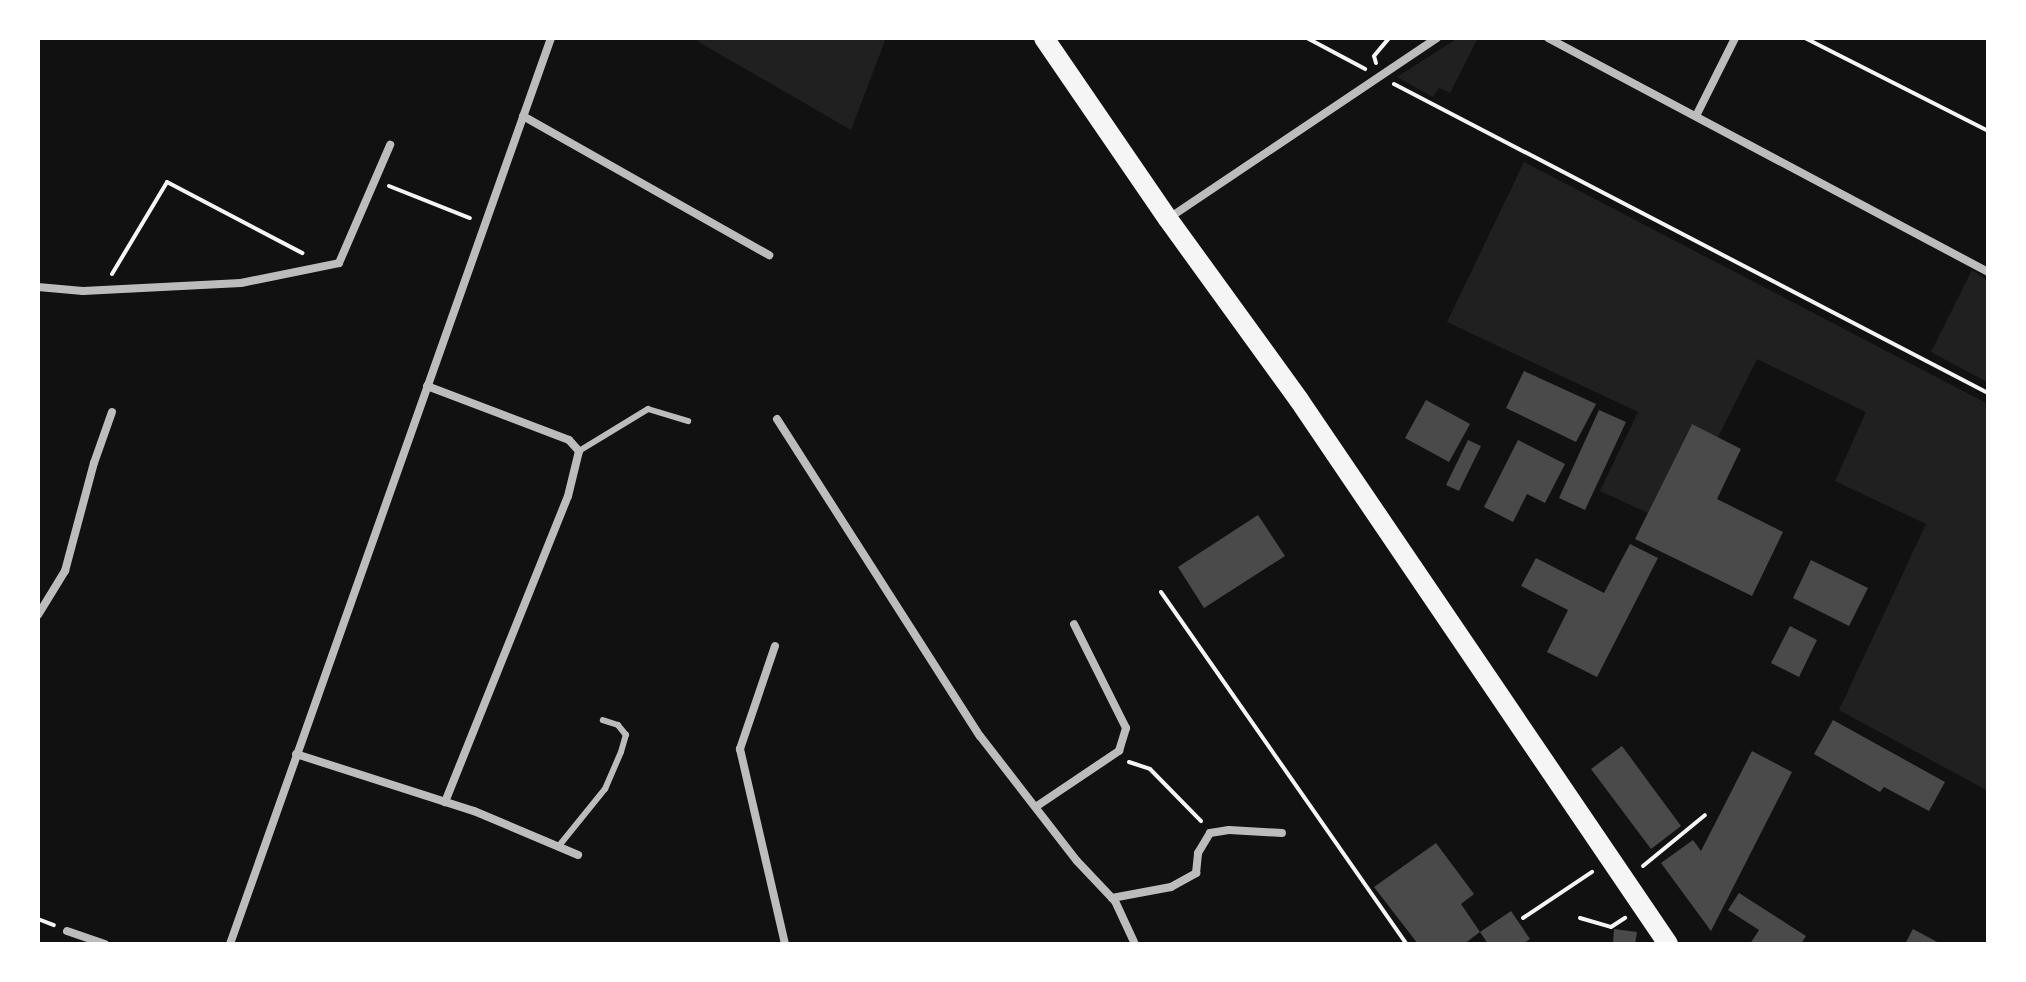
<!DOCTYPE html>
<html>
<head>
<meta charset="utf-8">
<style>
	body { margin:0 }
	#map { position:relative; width:2026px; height:982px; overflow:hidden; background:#111; font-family:"Fira Sans",sans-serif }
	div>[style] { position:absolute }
	.green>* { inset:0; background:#202020 }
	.building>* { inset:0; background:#4a4a4a }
	.path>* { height:4px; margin:-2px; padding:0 2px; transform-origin:2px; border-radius:2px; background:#f5f5f5 }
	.service>* { height:6px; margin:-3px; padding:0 3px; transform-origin:3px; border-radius:3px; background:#bcbcbc }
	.minor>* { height:8px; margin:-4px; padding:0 4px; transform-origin:4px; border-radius:4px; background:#bcbcbc }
	.primary>* { height:20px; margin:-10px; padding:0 10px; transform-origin:10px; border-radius:10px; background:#f5f5f5 }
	span { translate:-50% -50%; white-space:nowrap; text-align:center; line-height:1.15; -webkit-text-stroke:6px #fff; paint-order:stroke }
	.frame { position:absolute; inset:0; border:40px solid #fff; pointer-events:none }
</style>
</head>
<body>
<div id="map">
	<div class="green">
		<div style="clip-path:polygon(699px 38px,886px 38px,851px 130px,697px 41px)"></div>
		<div style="clip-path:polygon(1458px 38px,1478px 38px,1450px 93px,1439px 88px,1433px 97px,1397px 77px)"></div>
		<div style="clip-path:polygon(1524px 162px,1988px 404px,1988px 791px,1839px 710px,1926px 524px,1835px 481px,1866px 412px,1757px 359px,1718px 437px,1691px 425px,1648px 513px,1600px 491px,1638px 412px,1447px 322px)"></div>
		<div style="clip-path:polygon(1972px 270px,1988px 281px,1987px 382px,1931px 352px)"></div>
	</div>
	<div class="building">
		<div style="clip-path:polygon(1524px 371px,1596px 404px,1576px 442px,1506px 408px)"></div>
		<div style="clip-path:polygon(1426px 400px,1470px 424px,1449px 462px,1405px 438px)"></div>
		<div style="clip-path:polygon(1599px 410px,1626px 422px,1585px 510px,1559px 498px)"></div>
		<div style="clip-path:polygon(1692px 424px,1741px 449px,1717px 499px,1783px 532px,1752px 596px,1635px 539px)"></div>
		<div style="clip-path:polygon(1468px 440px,1481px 446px,1459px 491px,1446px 485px)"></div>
		<div style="clip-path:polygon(1518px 440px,1565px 464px,1545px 503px,1527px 494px,1513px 522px,1484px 507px)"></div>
		<div style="clip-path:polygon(1258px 515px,1285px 556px,1204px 608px,1178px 567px)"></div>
		<div style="clip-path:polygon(1630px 544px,1658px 558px,1597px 677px,1547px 652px,1568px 610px,1521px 586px,1536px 558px,1604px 593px)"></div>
		<div style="clip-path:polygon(1811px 560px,1868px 588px,1849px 626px,1793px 598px)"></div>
		<div style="clip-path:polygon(1790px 626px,1817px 640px,1799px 677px,1771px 663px)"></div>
		<div style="clip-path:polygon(1833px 720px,1945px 782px,1929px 811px,1884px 787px,1880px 792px,1814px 754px)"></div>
		<div style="clip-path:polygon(1622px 746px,1681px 826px,1651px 849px,1591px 769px)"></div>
		<div style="clip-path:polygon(1752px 751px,1792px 772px,1711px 931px,1661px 863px,1693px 840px,1701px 851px)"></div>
		<div style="clip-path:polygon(1436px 843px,1474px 894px,1461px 904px,1480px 932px,1464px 944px,1418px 944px,1374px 887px)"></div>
		<div style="clip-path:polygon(1739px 893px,1806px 936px,1801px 944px,1750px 944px,1759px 930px,1728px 910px)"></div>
		<div style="clip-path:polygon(1511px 911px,1530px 939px,1523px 944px,1488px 944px,1480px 932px)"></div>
		<div style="clip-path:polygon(1614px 929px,1637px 932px,1635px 944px,1613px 944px)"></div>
		<div style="clip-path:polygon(1913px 929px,1941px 944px,1905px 944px)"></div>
	</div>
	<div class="path">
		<div style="left:1307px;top:38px;width:66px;rotate:28.1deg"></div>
		<div style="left:1805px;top:38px;width:205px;rotate:26.9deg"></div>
		<div style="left:1376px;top:63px;width:7px;rotate:-106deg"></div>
		<div style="left:1374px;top:56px;width:23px;rotate:-50deg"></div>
		<div style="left:1394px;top:84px;width:670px;rotate:27.48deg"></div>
		<div style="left:389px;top:186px;width:87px;rotate:21.6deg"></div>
		<div style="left:112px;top:274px;width:107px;rotate:-59.1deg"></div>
		<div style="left:167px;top:182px;width:153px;rotate:27.7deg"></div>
		<div style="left:1161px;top:592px;width:429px;rotate:55.1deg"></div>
		<div style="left:1129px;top:762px;width:22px;rotate:18deg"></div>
		<div style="left:1150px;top:769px;width:73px;rotate:45.6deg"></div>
		<div style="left:1643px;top:866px;width:80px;rotate:-39.4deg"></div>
		<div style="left:1523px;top:918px;width:83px;rotate:-33.7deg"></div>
		<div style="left:1580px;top:918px;width:32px;rotate:16deg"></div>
		<div style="left:1611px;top:927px;width:17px;rotate:-33deg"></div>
		<div style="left:38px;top:919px;width:17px;rotate:21deg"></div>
	</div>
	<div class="service">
		<div style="left:579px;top:451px;width:81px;rotate:-31.3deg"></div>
		<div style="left:648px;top:409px;width:42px;rotate:16.7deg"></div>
		<div style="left:558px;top:847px;width:75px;rotate:-51deg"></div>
		<div style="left:605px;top:789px;width:40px;rotate:-66.6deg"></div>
		<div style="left:621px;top:752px;width:18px;rotate:-74deg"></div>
		<div style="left:626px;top:735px;width:13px;rotate:-129deg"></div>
		<div style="left:618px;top:725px;width:16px;rotate:-162deg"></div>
	</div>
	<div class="minor">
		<div style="left:1548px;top:38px;width:498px;rotate:28deg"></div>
		<div style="left:523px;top:116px;width:283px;rotate:29.5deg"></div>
		<div style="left:1696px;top:116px;width:87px;rotate:-63.4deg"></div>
		<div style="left:1169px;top:218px;width:323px;rotate:-33.9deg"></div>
		<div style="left:38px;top:287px;width:45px;rotate:5.1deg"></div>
		<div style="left:83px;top:291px;width:158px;rotate:-2.9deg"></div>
		<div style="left:241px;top:283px;width:100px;rotate:-11.5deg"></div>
		<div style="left:339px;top:263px;width:129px;rotate:-66.6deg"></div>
		<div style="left:427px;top:386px;width:152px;rotate:20.8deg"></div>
		<div style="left:569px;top:440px;width:15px;rotate:48deg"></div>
		<div style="left:579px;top:451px;width:46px;rotate:103.7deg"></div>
		<div style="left:568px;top:496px;width:330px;rotate:111.9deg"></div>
		<div style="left:777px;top:419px;width:376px;rotate:57.4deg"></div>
		<div style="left:980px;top:736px;width:158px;rotate:52.2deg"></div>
		<div style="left:1077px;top:861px;width:55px;rotate:46.5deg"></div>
		<div style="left:1115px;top:901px;width:47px;rotate:65.1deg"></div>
		<div style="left:38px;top:615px;width:52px;rotate:-58.5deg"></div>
		<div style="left:65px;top:571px;width:112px;rotate:-75deg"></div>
		<div style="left:94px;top:463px;width:54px;rotate:-70.6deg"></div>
		<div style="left:775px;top:646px;width:109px;rotate:108.8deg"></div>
		<div style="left:740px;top:749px;width:200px;rotate:77deg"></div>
		<div style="left:296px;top:754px;width:187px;rotate:17.8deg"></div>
		<div style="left:474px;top:811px;width:113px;rotate:22.9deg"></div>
		<div style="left:1037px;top:806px;width:99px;rotate:-33.9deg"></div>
		<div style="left:1119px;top:751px;width:24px;rotate:-73deg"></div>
		<div style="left:1126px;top:728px;width:116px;rotate:-116.6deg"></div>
		<div style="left:1112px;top:898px;width:60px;rotate:-10.6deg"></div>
		<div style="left:1171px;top:887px;width:29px;rotate:-29deg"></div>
		<div style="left:1196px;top:873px;width:20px;rotate:-84deg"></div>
		<div style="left:1198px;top:853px;width:23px;rotate:-59deg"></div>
		<div style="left:1210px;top:833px;width:19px;rotate:-9deg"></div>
		<div style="left:1229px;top:830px;width:53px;rotate:3.2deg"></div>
		<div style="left:67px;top:931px;width:40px;rotate:18.9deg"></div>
		<div style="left:230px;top:944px;width:961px;rotate:-70.49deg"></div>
	</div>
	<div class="primary">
		<div style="left:1044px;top:38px;width:219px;rotate:55.6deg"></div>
		<div style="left:1168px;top:219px;width:223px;rotate:54.1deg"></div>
		<div style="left:1299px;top:400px;width:657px;rotate:55.85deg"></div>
	</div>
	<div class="frame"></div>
</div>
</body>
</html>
